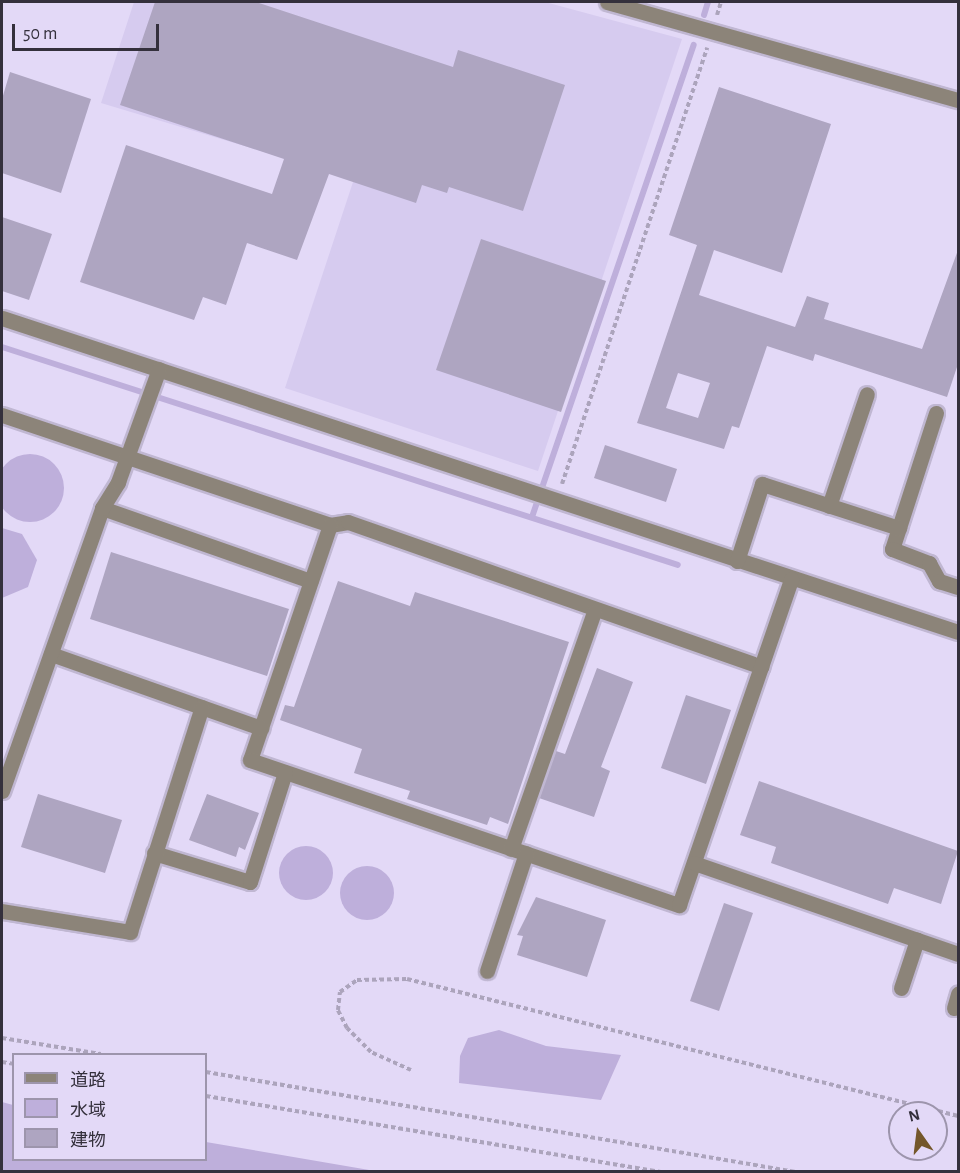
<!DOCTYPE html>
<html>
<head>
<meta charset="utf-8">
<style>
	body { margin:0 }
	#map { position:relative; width:960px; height:1173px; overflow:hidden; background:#e3d9f7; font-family:"Alegreya Sans","Noto Sans JP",sans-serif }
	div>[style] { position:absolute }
	.built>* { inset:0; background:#d6cbef }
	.water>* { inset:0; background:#beafdb }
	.round { border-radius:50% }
	.stream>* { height:6px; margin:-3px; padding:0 3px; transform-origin:3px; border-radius:3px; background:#beafdb }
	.building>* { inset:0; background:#aea5c1 }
	.path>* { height:4px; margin-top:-2px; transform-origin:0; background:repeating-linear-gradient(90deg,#aca4bc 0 4.5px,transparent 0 7.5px) }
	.roads { filter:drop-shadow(2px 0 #c0b7d2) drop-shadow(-2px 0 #c0b7d2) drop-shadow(0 2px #c0b7d2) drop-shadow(0 -2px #c0b7d2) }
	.minor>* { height:15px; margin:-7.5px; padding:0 7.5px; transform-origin:7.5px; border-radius:7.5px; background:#8c8479 }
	span { translate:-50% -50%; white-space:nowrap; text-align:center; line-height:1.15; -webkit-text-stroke:4.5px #e3d9f7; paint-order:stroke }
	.frame { position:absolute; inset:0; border:3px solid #34303c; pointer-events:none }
	.legend { position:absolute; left:12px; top:1053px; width:195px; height:108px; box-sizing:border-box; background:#e3d9f7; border:2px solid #9d95ac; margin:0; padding:8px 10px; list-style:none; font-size:18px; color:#34303c }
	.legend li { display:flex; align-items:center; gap:12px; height:30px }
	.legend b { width:30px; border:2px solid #9d95ac }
	.north { position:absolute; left:888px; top:1101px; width:60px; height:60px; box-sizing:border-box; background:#e3d9f7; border:2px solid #9d95ac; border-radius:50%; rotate:346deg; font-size:16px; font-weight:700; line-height:24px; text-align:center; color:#34303c }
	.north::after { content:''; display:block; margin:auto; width:21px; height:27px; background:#74572b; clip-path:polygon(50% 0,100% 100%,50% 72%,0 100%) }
	.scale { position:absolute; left:12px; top:24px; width:147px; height:27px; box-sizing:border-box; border:3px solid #34303c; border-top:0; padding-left:8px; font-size:18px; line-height:21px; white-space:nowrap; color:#34303c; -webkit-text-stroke:4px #e3d9f7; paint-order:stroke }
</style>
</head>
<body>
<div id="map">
	<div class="built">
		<div style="clip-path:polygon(134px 2px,545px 2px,682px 39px,538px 471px,285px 388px,354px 179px,101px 103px)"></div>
	</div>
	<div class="water">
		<div class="round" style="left:-4px;top:454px;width:68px;height:68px"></div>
		<div style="clip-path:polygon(2px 528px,22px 534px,37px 560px,28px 587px,2px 598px)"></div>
		<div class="round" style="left:279px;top:846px;width:54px;height:54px"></div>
		<div class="round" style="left:340px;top:866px;width:54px;height:54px"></div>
		<div style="clip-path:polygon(499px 1030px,546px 1046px,621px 1055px,601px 1100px,459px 1083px,460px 1056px,468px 1038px)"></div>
		<div style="clip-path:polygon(2px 1102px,13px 1105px,14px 1160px,206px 1160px,206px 1142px,375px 1171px,2px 1171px)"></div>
	</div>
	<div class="stream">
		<div style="left:704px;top:15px;width:14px;rotate:-73deg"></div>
		<div style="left:2px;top:347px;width:710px;rotate:17.87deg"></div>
		<div style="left:532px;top:517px;width:499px;rotate:-71.1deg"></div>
	</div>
	<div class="building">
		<div style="clip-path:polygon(155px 2px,256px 2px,453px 67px,458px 50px,565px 85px,523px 211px,449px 187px,447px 193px,422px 185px,416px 203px,329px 174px,297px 260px,247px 243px,226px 305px,203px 297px,194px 320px,80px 282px,126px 145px,272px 194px,284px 159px,120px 105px)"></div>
		<div style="clip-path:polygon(10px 72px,91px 99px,61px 193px,2px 173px,2px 99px)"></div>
		<div style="clip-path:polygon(evenodd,719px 87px,831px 124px,782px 273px,714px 250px,699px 295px,795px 327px,807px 296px,829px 303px,824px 319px,922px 349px,958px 250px,958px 364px,947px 397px,815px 354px,813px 361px,767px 346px,739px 428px,732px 426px,724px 449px,637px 423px,697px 245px,669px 235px,719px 87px,678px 373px,710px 383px,698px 418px,666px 408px,678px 373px)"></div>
		<div style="clip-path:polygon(2px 217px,52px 234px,29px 300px,2px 291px)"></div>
		<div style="clip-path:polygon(481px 239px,606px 281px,561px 412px,436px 370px)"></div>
		<div style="clip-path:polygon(605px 445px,677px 469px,666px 502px,594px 478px)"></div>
		<div style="clip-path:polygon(111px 552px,289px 609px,267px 676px,90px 619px)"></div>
		<div style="clip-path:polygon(338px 581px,410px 606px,415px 592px,569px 642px,508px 824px,490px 817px,487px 825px,407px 799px,410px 791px,354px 773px,362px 749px,280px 720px,285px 705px,294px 707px)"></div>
		<div style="clip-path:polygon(597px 668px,633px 682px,601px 767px,610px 771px,594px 817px,539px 798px,556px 751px,565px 754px)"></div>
		<div style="clip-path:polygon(686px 695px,731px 710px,706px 784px,661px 768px)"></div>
		<div style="clip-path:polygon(759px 781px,958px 851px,941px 904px,894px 888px,888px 904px,771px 863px,776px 847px,740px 835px)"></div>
		<div style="clip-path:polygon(38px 794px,122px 820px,105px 873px,21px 847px)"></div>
		<div style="clip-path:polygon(207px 794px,259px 813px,245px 850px,239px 847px,236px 857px,189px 840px)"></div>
		<div style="clip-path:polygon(536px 897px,606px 920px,587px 977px,517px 955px,523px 936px,517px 935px)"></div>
		<div style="clip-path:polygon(724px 903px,753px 913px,719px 1011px,690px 1001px)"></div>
	</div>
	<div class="path">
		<div style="left:717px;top:15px;width:14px;rotate:-73deg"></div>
		<div style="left:562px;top:484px;width:460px;rotate:-71.6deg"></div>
		<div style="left:2px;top:1038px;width:100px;rotate:9.2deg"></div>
		<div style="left:2px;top:1062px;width:12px;rotate:9deg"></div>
		<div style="left:411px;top:1070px;width:44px;rotate:-155.8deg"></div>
		<div style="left:371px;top:1052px;width:34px;rotate:-135deg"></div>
		<div style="left:347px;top:1028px;width:20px;rotate:-117deg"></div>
		<div style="left:338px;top:1010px;width:18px;rotate:-84deg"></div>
		<div style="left:340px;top:992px;width:21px;rotate:-35deg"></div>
		<div style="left:357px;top:980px;width:50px;rotate:-1.1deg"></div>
		<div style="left:407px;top:979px;width:568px;rotate:13.96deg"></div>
		<div style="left:206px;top:1072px;width:598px;rotate:9.62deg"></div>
		<div style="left:206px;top:1096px;width:461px;rotate:9.5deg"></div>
	</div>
	<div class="roads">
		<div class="minor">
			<div style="left:607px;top:2px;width:364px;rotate:15.6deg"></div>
			<div style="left:2px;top:318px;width:1006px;rotate:18.18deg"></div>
			<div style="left:936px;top:413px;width:143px;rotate:107.9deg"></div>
			<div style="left:892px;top:549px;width:40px;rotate:21deg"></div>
			<div style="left:929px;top:563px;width:21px;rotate:61deg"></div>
			<div style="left:939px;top:581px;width:20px;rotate:18deg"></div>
			<div style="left:2px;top:415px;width:346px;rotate:18.5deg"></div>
			<div style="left:330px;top:525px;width:18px;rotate:-9deg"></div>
			<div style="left:348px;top:522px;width:438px;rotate:19.3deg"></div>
			<div style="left:829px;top:506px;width:118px;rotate:-71.3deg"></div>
			<div style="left:102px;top:508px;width:221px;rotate:19.3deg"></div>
			<div style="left:330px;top:525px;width:248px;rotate:108.8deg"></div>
			<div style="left:250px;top:760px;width:453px;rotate:18.7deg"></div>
			<div style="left:679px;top:905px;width:345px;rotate:-71deg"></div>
			<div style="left:737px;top:561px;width:81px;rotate:-72deg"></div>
			<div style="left:762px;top:484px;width:144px;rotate:17.8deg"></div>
			<div style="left:51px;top:654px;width:223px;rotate:19.4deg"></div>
			<div style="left:2px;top:791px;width:300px;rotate:-70.5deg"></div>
			<div style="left:102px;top:508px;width:31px;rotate:-58deg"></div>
			<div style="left:118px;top:482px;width:120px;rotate:-70.1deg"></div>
			<div style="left:511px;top:849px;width:251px;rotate:-70.7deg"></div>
			<div style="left:154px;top:853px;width:100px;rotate:16.8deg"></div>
			<div style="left:250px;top:882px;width:115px;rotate:-72.3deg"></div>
			<div style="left:694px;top:863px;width:279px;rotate:19deg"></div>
			<div style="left:2px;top:911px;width:130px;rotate:9.3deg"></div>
			<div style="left:130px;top:932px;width:236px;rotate:-72.3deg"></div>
			<div style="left:487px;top:971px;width:124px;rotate:-71.7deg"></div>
			<div style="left:901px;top:988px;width:51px;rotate:-71.6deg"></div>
			<div style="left:954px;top:1008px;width:15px;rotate:-74deg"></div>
		</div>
	</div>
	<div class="frame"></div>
	<ul class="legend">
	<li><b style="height:8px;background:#8c8479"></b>道路</li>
	<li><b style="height:16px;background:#beafdb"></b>水域</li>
	<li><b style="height:16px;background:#aea5c1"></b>建物</li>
	</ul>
	<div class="north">N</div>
	<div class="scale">50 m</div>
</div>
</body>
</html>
